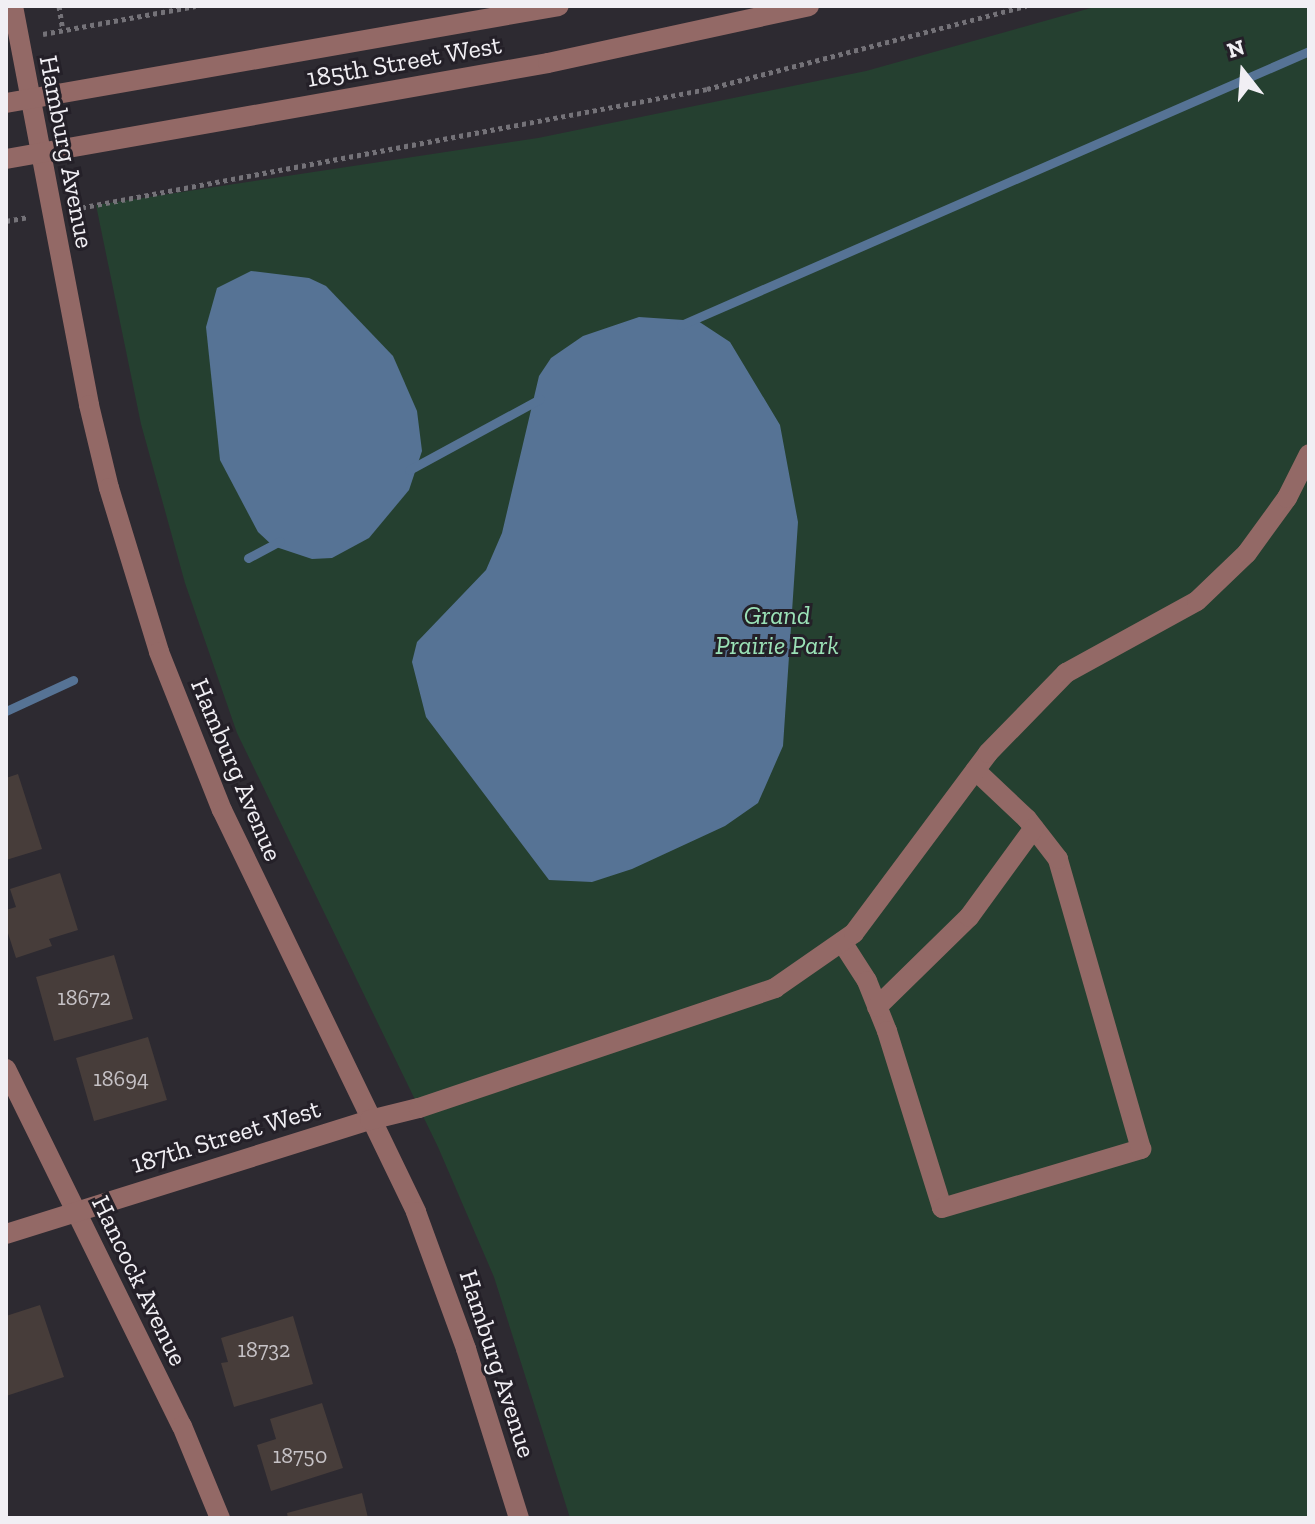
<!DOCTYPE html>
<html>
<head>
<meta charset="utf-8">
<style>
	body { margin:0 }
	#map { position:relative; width:1315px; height:1524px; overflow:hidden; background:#2d2a31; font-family:"Zilla Slab",serif }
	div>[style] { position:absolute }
	.green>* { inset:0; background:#254030 }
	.water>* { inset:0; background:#567395 }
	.stream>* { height:9px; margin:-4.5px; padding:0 4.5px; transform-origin:4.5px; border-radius:4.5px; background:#567395 }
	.building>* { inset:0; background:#473d3a }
	.path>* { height:5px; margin-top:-2.5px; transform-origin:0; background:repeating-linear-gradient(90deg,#747278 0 4px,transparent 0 8px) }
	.minor>* { height:20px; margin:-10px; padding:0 10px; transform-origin:10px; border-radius:10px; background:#936966 }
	span { translate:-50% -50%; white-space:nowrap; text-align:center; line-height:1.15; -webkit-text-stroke:6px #242028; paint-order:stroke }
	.number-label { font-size:22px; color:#c6c2c6 }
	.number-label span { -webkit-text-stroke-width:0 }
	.street-label { font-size:26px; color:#f1eff4 }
	.park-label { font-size:26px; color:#9be2b7; font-style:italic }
	.frame { position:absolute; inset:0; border:8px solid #f1eff4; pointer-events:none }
	.north { position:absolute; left:1203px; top:32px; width:80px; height:80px; -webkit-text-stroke:6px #242028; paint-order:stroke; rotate:343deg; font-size:22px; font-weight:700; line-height:32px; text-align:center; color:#f1eff4 }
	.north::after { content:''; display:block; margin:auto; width:28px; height:36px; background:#f1eff4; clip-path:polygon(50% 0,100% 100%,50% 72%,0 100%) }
</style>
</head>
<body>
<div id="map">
	<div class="green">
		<div style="clip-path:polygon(1098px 6px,1309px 6px,1309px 1518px,570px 1518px,494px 1277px,438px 1147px,237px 733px,185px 583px,141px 424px,96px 205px,538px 138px,866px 71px)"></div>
	</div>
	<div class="water">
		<div style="clip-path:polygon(251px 271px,309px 278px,326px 286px,393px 356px,417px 411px,422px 451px,409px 490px,369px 538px,332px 558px,312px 559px,273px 546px,258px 532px,220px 460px,206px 327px,217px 288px)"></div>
		<div style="clip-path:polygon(639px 317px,698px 321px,730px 342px,780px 425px,798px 522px,783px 746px,758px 803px,725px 826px,632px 869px,592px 882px,549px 880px,426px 717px,412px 662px,417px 642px,486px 570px,502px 533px,539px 376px,551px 358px,583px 336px)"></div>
	</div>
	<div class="stream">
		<div style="left:681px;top:325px;width:685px;rotate:-23.57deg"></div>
		<div style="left:409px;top:470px;width:149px;rotate:-28.5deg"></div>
		<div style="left:248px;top:558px;width:36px;rotate:-28deg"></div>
		<div style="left:6px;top:711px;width:74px;rotate:-24.8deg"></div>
	</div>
	<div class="building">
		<div style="clip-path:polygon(18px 774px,42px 849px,6px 860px,6px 778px)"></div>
		<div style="clip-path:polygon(60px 873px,78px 930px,49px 939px,52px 946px,16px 958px,6px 927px,6px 910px,16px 907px,10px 889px)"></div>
		<div style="clip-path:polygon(114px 955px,133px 1019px,54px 1041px,36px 977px)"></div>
		<div style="clip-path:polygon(148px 1037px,167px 1100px,94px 1121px,76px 1058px)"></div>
		<div style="clip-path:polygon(40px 1305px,64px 1377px,6px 1396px,6px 1316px)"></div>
		<div style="clip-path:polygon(293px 1316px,313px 1384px,234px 1407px,221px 1363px,228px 1362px,221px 1338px)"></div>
		<div style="clip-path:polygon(322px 1403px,343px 1468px,271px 1491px,257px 1445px,276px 1439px,270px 1419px)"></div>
		<div style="clip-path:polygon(362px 1493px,368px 1518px,288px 1518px,287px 1513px)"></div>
	</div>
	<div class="path">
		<div style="left:59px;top:6px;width:24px;rotate:81deg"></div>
		<div style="left:43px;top:34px;width:155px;rotate:-10.4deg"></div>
		<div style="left:74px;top:209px;width:644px;rotate:-10.73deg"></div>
		<div style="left:707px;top:89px;width:330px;rotate:-14.6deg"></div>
		<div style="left:6px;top:221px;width:23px;rotate:-10deg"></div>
	</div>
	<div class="minor">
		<div style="left:13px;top:6px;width:406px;rotate:79.2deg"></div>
		<div style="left:89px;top:405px;width:85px;rotate:76.5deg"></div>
		<div style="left:109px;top:488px;width:171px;rotate:73deg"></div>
		<div style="left:159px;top:652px;width:170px;rotate:68.3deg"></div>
		<div style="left:222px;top:810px;width:446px;rotate:64.2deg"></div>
		<div style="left:416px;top:1212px;width:146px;rotate:69.9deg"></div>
		<div style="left:466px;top:1349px;width:177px;rotate:72.6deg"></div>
		<div style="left:6px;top:103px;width:561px;rotate:-9.95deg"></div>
		<div style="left:6px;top:159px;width:550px;rotate:-10.04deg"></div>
		<div style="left:548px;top:63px;width:267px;rotate:-12.3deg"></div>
		<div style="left:842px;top:942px;width:46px;rotate:57.3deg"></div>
		<div style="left:867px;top:981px;width:54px;rotate:68.2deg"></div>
		<div style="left:887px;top:1031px;width:185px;rotate:72.7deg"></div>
		<div style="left:942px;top:1208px;width:208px;rotate:-16.5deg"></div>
		<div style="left:1141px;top:1149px;width:302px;rotate:-106deg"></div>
		<div style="left:1058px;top:859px;width:51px;rotate:-127.8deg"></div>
		<div style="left:1027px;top:819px;width:71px;rotate:-136.7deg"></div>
		<div style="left:877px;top:1007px;width:129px;rotate:-44.4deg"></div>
		<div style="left:969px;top:917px;width:110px;rotate:-53.9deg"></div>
		<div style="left:6px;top:1069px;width:398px;rotate:63.8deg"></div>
		<div style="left:182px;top:1426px;width:100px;rotate:67.6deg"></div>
		<div style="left:6px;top:1234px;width:381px;rotate:-17.4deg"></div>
		<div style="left:370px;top:1120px;width:50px;rotate:-13.8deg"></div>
		<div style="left:419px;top:1108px;width:376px;rotate:-18.6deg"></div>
		<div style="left:775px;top:988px;width:96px;rotate:-34.8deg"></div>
		<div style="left:854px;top:933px;width:224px;rotate:-53.3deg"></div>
		<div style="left:988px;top:753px;width:112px;rotate:-45.7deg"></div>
		<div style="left:1066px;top:673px;width:149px;rotate:-28.8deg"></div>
		<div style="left:1197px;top:601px;width:69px;rotate:-43.8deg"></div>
		<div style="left:1247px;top:553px;width:68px;rotate:-54deg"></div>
		<div style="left:1287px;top:498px;width:49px;rotate:-63.4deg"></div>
	</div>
	<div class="number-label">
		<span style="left:84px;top:998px">18672</span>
		<span style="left:121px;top:1079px">18694</span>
		<span style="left:264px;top:1350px">18732</span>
		<span style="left:300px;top:1456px">18750</span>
	</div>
	<div class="street-label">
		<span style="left:404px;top:62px;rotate:-10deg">185th Street West</span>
		<span style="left:66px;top:152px;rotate:79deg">Hamburg Avenue</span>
		<span style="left:236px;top:770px;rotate:67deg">Hamburg Avenue</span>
		<span style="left:226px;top:1137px;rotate:-17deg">187th Street West</span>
		<span style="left:139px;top:1281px;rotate:64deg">Hancock Avenue</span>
		<span style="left:497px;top:1364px;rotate:72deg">Hamburg Avenue</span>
	</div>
	<div class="park-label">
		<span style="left:777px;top:631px">Grand<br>Prairie Park</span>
	</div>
	<div class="frame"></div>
	<div class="north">N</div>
</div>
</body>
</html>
